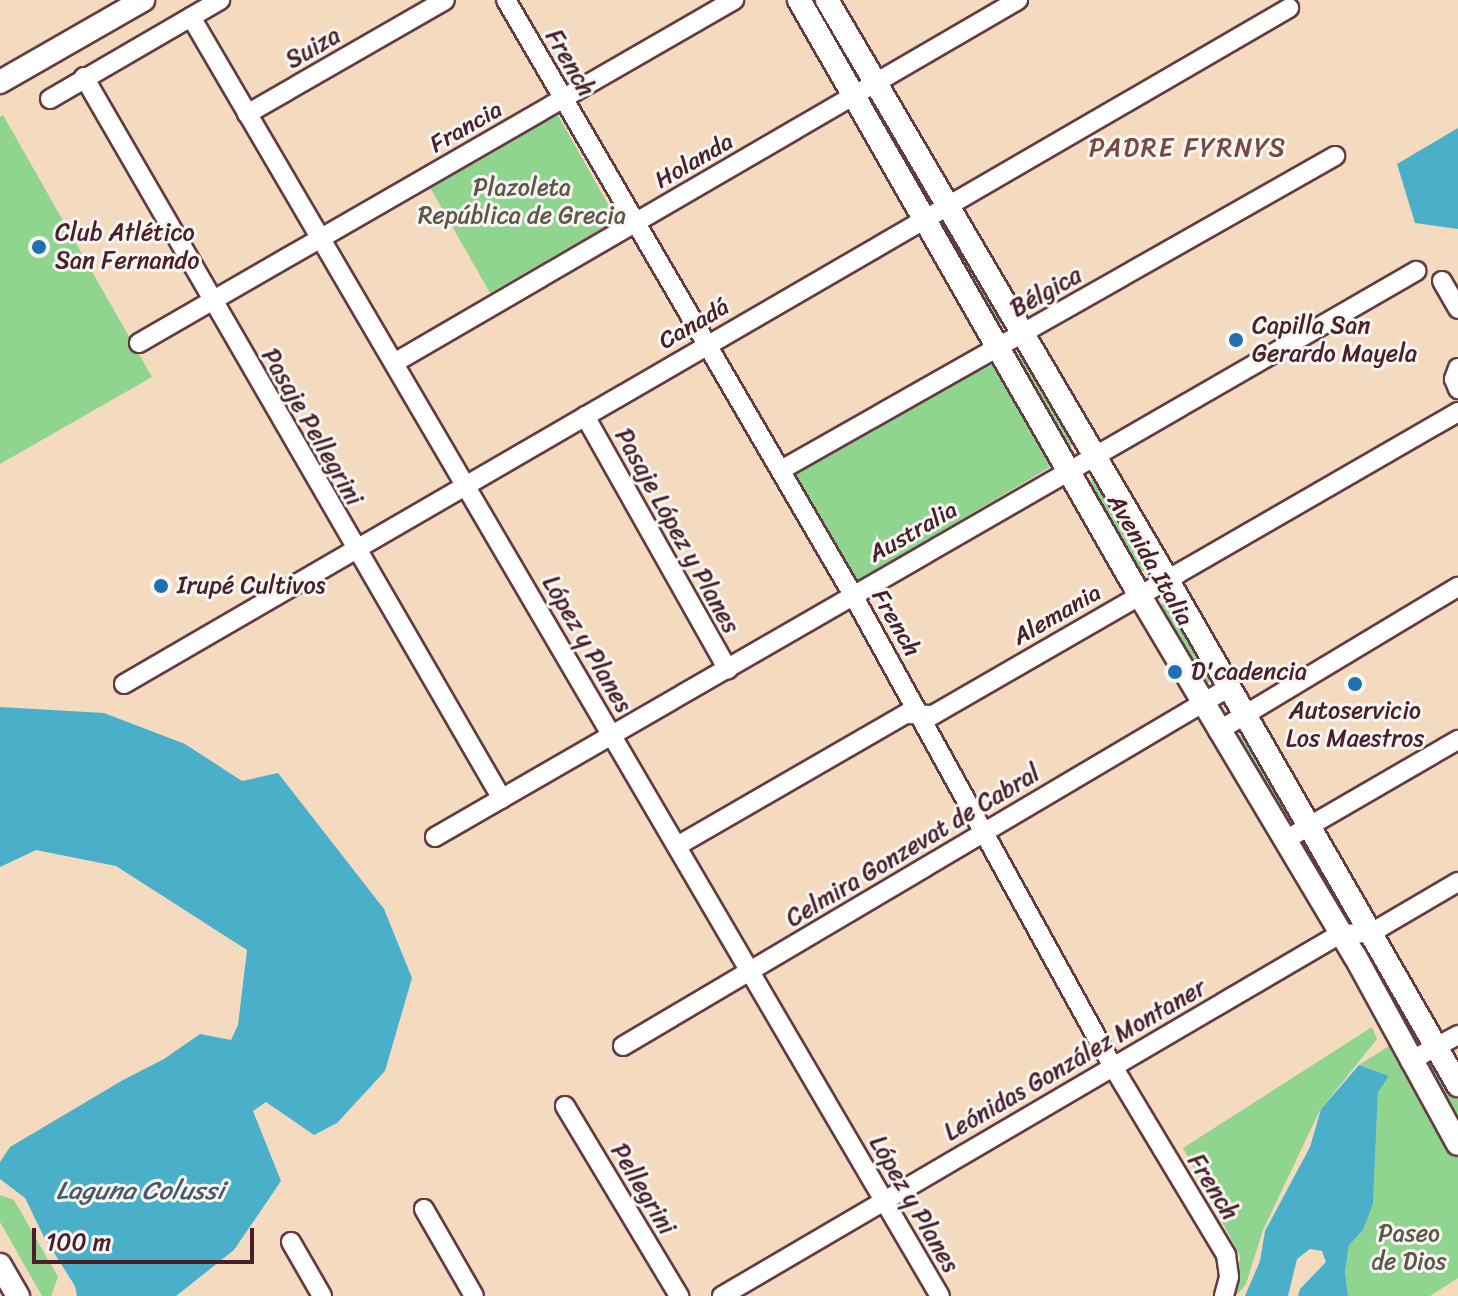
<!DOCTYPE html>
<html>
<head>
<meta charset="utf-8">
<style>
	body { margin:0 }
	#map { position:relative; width:1458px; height:1296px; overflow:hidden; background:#f4dbbf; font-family:Sriracha,sans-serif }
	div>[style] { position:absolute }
	.green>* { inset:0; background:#8fd58f }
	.water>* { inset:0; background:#4ab0c9 }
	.roads { filter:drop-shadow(2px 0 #643b41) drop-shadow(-2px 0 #643b41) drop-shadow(0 2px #643b41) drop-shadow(0 -2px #643b41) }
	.minor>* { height:18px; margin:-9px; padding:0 9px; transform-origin:9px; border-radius:9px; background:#fff }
	.major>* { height:22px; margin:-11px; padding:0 11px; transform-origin:11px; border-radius:11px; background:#fff }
	.dots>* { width:22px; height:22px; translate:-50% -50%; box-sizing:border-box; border:4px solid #f6f6f2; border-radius:50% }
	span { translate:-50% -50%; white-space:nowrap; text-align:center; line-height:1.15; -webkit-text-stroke:6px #f6f6f2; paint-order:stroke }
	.street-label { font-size:24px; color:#4a1f2b }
	.park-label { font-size:24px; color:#5f5649 }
	.poi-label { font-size:24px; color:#4a1f2b }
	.left { translate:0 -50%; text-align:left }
	.neighbourhood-label { font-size:26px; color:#784a43; letter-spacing:2px }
	.water-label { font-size:26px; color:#4a596a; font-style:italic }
	.scale { position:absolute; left:32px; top:1228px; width:222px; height:36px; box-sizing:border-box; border:4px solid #4a1f2b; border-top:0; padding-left:10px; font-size:24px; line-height:28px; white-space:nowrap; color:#4a1f2b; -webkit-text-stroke:6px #f6f6f2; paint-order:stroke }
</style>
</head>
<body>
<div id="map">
	<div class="green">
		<div style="clip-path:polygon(876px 102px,933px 196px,925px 198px,872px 107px)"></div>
		<div style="clip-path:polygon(555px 110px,617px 220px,490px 293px,428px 184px)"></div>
		<div style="clip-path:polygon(3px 115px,152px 377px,0 464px,0 117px)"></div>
		<div style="clip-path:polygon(947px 226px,1004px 322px,996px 324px,943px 231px)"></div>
		<div style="clip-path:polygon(1021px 351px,1078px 444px,1070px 446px,1017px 356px)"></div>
		<div style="clip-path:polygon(994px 358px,1055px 464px,858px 581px,795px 473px)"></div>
		<div style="clip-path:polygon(1097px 477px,1149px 570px,1141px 572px,1089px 482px)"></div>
		<div style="clip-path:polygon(1165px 601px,1168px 601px,1213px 681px,1205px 683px,1160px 606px)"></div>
		<div style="clip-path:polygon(1242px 734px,1245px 734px,1293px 820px,1288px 823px,1237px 739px)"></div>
		<div style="clip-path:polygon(1303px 839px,1343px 902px,1338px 908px,1299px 843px)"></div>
		<div style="clip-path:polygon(1374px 954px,1419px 1041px,1412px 1045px,1366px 958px)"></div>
		<div style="clip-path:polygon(1372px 1027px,1377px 1039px,1320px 1110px,1263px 1230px,1246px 1284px,1236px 1296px,1240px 1256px,1183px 1148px)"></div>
		<div style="clip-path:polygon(1392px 1044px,1458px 1157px,1458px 1278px,1430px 1296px,1348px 1296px,1345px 1272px,1349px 1244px,1363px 1230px,1373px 1204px,1378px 1091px,1389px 1076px,1359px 1065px)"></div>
		<div style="clip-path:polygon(1436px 1061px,1458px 1100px,1458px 1116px,1429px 1065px)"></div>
		<div style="clip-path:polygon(0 1195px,14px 1200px,58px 1277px,51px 1296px,42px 1296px,0 1222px)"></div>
	</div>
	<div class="water">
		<div style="clip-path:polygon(1458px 128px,1458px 229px,1415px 223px,1397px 164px)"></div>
		<div style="clip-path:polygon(0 707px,104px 713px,185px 744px,242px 781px,278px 773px,384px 909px,412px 978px,385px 1071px,337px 1123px,314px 1135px,266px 1102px,253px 1111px,281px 1181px,234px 1250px,176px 1296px,77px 1296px,75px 1286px,44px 1237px,25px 1198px,0 1179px,0 1162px,10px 1147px,123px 1080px,164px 1059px,200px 1034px,231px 1040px,238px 1025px,247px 950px,116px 866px,36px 850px,0 867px)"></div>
		<div style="clip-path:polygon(1359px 1065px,1389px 1076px,1378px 1092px,1373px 1204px,1363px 1230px,1349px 1245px,1345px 1272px,1348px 1296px,1298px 1296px,1300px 1289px,1326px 1262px,1322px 1251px,1310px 1249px,1297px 1259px,1288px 1296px,1245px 1296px,1260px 1261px,1265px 1231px,1310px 1147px,1321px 1109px)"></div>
	</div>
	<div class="roads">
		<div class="minor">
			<div style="left:506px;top:0;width:689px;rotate:59.75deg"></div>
			<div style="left:853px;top:595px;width:537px;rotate:61.14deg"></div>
			<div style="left:1112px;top:1065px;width:222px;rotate:59deg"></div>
			<div style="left:1226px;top:1255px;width:22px;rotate:82deg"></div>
			<div style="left:1229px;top:1277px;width:20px;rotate:105deg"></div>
			<div style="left:191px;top:17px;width:1482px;rotate:59.65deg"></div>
			<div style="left:84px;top:77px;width:834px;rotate:59.93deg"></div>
			<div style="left:50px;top:99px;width:197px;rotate:-30.2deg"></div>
			<div style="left:247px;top:114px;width:228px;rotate:-29.9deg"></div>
			<div style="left:1442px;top:281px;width:32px;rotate:60deg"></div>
			<div style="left:139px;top:343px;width:687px;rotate:-29.96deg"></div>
			<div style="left:394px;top:363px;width:722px;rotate:-30.19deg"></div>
			<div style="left:1458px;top:368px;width:12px;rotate:110deg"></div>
			<div style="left:1454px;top:379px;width:11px;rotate:68deg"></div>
			<div style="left:585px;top:416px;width:291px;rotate:60.6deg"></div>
			<div style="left:781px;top:470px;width:637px;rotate:-29.54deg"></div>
			<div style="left:124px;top:684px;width:1347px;rotate:-30.12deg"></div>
			<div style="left:1218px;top:731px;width:280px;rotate:-31deg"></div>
			<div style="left:435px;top:837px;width:1133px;rotate:-29.98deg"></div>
			<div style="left:1287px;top:839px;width:198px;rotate:-30.1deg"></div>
			<div style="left:677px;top:846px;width:264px;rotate:-30deg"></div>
			<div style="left:906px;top:714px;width:27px;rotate:2deg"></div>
			<div style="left:933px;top:715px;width:606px;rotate:-29.99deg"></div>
			<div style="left:623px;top:1046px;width:703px;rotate:-30.61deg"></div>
			<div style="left:1410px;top:1061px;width:55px;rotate:-28.4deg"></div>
			<div style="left:565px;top:1106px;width:222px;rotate:59deg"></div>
			<div style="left:424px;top:1209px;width:100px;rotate:60.1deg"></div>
			<div style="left:291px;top:1242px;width:62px;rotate:60.1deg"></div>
			<div style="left:722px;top:1296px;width:716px;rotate:-30.36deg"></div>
			<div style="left:1340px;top:934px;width:31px;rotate:-2deg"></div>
			<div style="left:1371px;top:933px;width:101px;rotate:-30.4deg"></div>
		</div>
		<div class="major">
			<div style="left:799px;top:0;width:687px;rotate:60.22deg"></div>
			<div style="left:1140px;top:596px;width:419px;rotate:59.2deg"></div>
			<div style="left:1355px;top:956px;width:214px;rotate:61.3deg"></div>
			<div style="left:827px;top:0;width:671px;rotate:59.58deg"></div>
			<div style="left:1167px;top:579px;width:584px;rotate:60.1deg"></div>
			<div style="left:0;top:82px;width:165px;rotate:-29.8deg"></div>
			<div style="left:0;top:1265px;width:36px;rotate:60deg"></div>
		</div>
	</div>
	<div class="dots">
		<div style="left:39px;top:247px;background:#1f6fb2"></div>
		<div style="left:1236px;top:340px;background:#1f6fb2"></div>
		<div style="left:161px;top:586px;background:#1f6fb2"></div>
		<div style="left:1175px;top:672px;background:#1f6fb2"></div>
		<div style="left:1355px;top:684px;background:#1f6fb2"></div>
	</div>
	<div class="street-label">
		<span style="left:313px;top:48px;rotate:-30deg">Suiza</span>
		<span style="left:570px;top:63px;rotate:60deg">French</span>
		<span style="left:466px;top:127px;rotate:-30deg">Francia</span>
		<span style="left:694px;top:161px;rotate:-30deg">Holanda</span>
		<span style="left:1046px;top:292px;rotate:-29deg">Bélgica</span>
		<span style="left:694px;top:324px;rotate:-30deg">Canadá</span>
		<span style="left:312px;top:427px;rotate:60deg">Pasaje Pellegrini</span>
		<span style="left:677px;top:531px;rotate:61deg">Pasaje López y Planes</span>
		<span style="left:913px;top:532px;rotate:-30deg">Australia</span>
		<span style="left:1150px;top:560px;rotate:60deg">Avenida Italia</span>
		<span style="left:1057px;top:615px;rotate:-30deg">Alemania</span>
		<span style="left:896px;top:623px;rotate:60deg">French</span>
		<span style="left:587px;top:644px;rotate:60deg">López y Planes</span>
		<span style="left:913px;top:846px;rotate:-31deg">Celmira Gonzevat de Cabral</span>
		<span style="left:1075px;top:1060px;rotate:-30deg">Leónidas González Montaner</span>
		<span style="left:1213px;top:1187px;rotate:58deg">French</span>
		<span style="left:643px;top:1189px;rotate:59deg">Pellegrini</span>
		<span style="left:914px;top:1204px;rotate:60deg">López y Planes</span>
	</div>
	<div class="park-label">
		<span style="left:522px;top:202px">Plazoleta<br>República de Grecia</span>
		<span style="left:1409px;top:1248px">Paseo<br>de Dios</span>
	</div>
	<div class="poi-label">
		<span class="left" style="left:55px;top:247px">Club Atlético<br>San Fernando</span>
		<span class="left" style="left:1252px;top:340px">Capilla San<br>Gerardo Mayela</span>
		<span class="left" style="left:177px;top:586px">Irupé Cultivos</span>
		<span class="left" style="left:1191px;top:672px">D'cadencia</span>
		<span style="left:1355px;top:725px">Autoservicio<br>Los Maestros</span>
	</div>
	<div class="neighbourhood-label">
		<span style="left:1188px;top:148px">PADRE FYRNYS</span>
	</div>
	<div class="water-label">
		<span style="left:140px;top:1191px">Laguna Colussi</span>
	</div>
	<div class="scale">100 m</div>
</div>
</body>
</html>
